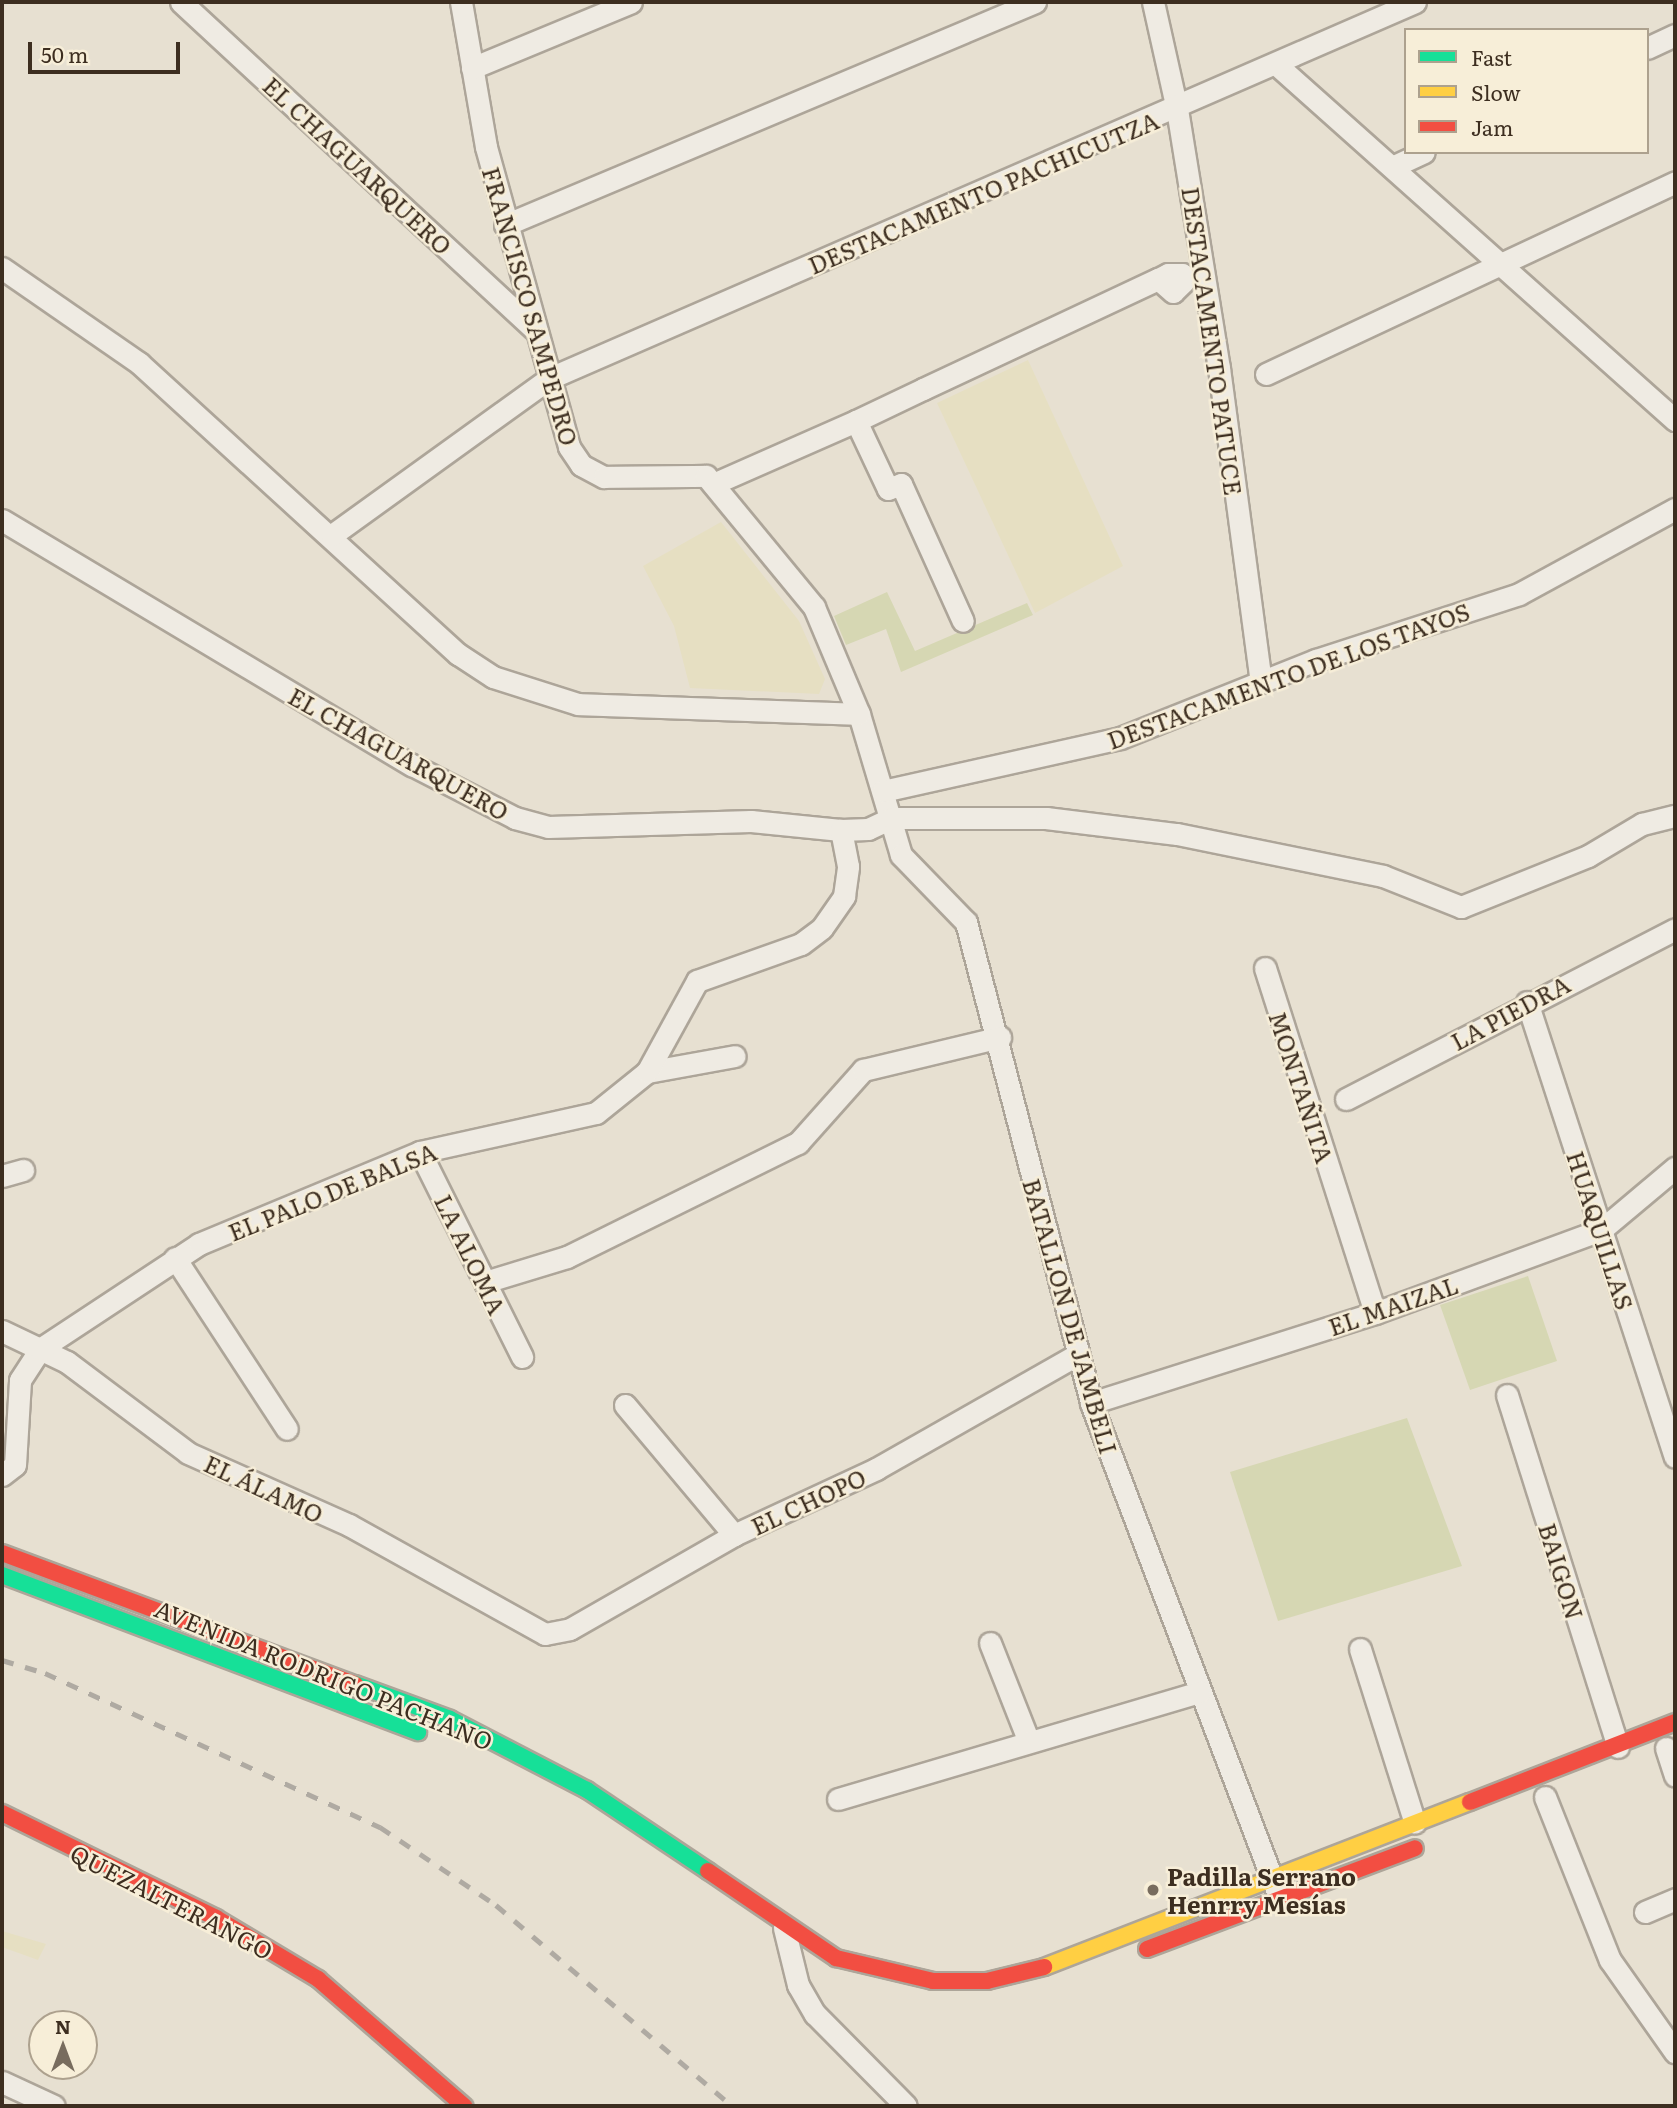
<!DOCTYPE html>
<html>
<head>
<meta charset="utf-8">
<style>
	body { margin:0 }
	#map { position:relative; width:1677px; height:2108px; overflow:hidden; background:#e7e0d1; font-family:Literata,serif }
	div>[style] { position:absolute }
	.farmland>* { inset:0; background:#e6dfc2 }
	.green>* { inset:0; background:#d6d7b3 }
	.roads { filter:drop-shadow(2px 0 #ada599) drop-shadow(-2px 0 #ada599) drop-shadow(0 2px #ada599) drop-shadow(0 -2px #ada599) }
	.street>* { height:21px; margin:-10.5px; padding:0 10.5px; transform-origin:10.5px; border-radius:10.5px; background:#efebe3 }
	.fast>* { height:16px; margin:-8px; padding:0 8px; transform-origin:8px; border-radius:8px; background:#16e098 }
	.slow>* { height:16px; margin:-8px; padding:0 8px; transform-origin:8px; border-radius:8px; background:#ffcf43 }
	.jam>* { height:16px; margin:-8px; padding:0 8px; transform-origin:8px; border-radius:8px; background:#f24e42 }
	.rail>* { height:5px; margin-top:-2.5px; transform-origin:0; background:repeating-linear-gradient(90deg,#afaaa2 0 12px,transparent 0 24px) }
	.dots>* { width:19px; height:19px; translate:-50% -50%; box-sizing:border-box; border:4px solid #f7eed8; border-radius:50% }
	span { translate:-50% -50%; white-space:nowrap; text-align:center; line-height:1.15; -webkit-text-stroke:5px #f7eed8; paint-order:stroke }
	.street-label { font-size:24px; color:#3d2e20 }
	.poi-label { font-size:24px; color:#3d2e20; font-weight:700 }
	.left { translate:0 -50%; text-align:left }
	.frame { position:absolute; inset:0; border:4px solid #3d2e20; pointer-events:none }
	.legend { position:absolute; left:1404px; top:28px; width:245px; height:126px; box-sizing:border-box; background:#f7eed8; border:2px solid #ada18e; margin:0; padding:9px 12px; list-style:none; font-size:21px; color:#3d2e20 }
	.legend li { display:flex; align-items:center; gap:14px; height:35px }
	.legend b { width:35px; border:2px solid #ada18e }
	.north { position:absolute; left:28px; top:2010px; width:70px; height:70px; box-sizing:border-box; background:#f7eed8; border:2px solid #ada18e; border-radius:50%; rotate:0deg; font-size:19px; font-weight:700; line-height:28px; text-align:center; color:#3d2e20 }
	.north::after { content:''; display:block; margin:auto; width:24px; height:32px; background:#786c5e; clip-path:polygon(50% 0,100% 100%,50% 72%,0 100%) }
	.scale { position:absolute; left:28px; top:42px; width:152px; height:32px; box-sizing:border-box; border:4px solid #3d2e20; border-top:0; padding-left:9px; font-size:21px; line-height:24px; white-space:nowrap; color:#3d2e20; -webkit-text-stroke:5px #f7eed8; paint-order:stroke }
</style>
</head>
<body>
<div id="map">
	<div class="farmland">
		<div style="clip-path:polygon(1028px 360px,1123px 566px,1035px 613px,937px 403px)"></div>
		<div style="clip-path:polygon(721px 522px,799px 621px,825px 679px,819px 694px,690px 688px,674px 626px,643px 566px)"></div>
		<div style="clip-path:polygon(2px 1931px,46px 1944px,38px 1960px,2px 1947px)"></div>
	</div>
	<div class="green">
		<div style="clip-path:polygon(887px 592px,915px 651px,1027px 603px,1033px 615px,901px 672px,886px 629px,846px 645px,834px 616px)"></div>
		<div style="clip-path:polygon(1528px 1276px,1557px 1361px,1470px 1390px,1440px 1305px)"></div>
		<div style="clip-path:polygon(1407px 1418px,1462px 1566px,1278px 1621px,1230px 1472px)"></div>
	</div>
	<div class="roads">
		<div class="street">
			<div style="left:181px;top:2px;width:481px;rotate:42.8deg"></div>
			<div style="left:461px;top:2px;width:147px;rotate:80.2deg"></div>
			<div style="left:486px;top:147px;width:311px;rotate:74.5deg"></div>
			<div style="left:569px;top:447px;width:22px;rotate:56deg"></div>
			<div style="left:581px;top:465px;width:26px;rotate:28deg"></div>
			<div style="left:604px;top:477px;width:102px;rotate:-0.6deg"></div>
			<div style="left:706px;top:476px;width:170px;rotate:50.5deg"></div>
			<div style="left:814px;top:607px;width:116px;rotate:67.2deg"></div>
			<div style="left:859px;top:714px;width:147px;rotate:73.4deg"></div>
			<div style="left:901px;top:855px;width:93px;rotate:45.9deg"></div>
			<div style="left:966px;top:922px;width:497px;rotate:75.4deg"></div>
			<div style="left:1091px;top:1403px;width:520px;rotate:69.16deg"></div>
			<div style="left:1153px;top:2px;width:110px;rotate:77.4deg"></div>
			<div style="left:1177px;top:109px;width:262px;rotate:80.8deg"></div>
			<div style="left:1219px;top:368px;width:317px;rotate:82.4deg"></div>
			<div style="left:1647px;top:48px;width:31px;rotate:-25deg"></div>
			<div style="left:1278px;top:66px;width:532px;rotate:41.72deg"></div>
			<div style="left:472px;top:68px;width:172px;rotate:-22.5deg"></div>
			<div style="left:1392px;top:167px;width:35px;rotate:-25deg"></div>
			<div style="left:505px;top:225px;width:575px;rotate:-22.82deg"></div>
			<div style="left:2px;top:268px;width:167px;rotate:34.7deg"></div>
			<div style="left:139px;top:363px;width:432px;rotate:42.4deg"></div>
			<div style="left:458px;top:654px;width:42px;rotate:33.3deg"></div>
			<div style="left:493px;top:677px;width:89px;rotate:17.6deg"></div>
			<div style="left:578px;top:704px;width:281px;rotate:2deg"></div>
			<div style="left:1266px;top:374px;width:452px;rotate:-25.1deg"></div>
			<div style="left:856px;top:421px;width:75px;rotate:64.8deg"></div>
			<div style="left:888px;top:489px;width:14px;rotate:-21deg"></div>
			<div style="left:901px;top:484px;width:150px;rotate:65.7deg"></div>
			<div style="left:713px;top:484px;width:156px;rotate:-23.8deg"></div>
			<div style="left:856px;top:421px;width:74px;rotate:-25.5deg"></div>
			<div style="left:923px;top:389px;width:259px;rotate:-25.1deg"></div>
			<div style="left:1158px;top:279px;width:11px;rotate:-27deg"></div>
			<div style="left:1168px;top:274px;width:14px"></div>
			<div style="left:1182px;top:274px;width:8px;rotate:83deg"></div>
			<div style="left:1183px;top:282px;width:14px;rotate:135deg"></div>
			<div style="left:1173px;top:292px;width:20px;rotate:-139deg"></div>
			<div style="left:2px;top:520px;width:478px;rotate:30.9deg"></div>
			<div style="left:412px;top:765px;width:116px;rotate:27.2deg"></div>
			<div style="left:515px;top:818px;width:34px;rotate:15deg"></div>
			<div style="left:548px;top:827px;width:203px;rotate:-1.7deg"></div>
			<div style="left:751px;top:821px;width:90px;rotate:5.7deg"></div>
			<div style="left:841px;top:830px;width:27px;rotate:-2deg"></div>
			<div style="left:868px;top:829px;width:26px;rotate:-25deg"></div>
			<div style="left:892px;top:818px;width:154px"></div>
			<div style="left:1046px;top:818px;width:132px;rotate:7deg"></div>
			<div style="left:1177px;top:834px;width:210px;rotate:11.5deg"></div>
			<div style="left:1383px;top:876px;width:84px;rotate:21.7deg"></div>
			<div style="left:1461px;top:907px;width:137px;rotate:-21.9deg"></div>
			<div style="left:1588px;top:856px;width:63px;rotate:-30.7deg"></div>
			<div style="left:1642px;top:824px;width:34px;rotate:-14deg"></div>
			<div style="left:332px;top:535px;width:269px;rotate:-35.8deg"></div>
			<div style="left:550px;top:378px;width:943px;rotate:-23.49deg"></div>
			<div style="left:883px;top:791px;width:243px;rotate:-12.6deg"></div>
			<div style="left:1120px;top:738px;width:211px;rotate:-21.7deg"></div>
			<div style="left:1316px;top:660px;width:213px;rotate:-18deg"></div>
			<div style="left:1519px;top:594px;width:178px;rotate:-28.6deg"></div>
			<div style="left:1265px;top:968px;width:362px;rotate:72.3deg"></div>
			<div style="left:1527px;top:1002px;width:478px;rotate:72deg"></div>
			<div style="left:647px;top:1072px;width:89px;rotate:-10.3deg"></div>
			<div style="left:1346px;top:1099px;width:370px;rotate:-27.3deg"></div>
			<div style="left:420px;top:1152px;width:229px;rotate:63.5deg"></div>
			<div style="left:2px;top:1176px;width:22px;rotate:-16deg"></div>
			<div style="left:175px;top:1258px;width:204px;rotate:56.8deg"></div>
			<div style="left:485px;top:1282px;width:86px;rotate:-17deg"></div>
			<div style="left:567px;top:1257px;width:258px;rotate:-26.3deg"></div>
			<div style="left:798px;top:1143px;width:98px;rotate:-48.3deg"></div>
			<div style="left:863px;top:1070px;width:141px;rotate:-13.5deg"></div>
			<div style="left:2px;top:1331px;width:72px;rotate:25.5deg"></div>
			<div style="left:67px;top:1362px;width:151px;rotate:36.9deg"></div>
			<div style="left:188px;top:1453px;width:176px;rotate:24.1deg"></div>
			<div style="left:349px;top:1525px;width:224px;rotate:29.1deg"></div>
			<div style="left:545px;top:1634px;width:25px;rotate:-11deg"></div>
			<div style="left:570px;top:1629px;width:189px;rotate:-29.8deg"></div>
			<div style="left:734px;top:1535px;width:157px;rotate:-24.9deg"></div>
			<div style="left:876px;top:1469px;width:231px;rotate:-29.6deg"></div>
			<div style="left:1507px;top:1395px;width:369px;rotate:72.5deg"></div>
			<div style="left:1091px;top:1403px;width:298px;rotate:-17.6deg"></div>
			<div style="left:1375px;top:1313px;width:241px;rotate:-20.2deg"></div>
			<div style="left:1601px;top:1230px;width:97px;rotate:-40deg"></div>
			<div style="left:625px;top:1405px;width:170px;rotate:50deg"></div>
			<div style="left:2px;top:1475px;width:16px;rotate:-38deg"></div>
			<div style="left:15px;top:1465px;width:85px;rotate:-86.6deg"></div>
			<div style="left:20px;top:1380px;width:37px;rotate:-57deg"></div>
			<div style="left:40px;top:1349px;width:191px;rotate:-33.4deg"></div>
			<div style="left:199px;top:1244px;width:239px;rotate:-22.6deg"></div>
			<div style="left:420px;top:1152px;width:180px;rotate:-12.5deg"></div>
			<div style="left:596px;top:1113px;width:65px;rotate:-38.8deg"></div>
			<div style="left:647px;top:1072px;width:104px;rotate:-61.2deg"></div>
			<div style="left:697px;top:981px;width:110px;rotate:-19.6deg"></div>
			<div style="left:801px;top:944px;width:26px;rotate:-37deg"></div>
			<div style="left:822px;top:928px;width:39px;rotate:-55deg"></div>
			<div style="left:844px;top:896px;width:30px;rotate:-82deg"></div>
			<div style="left:848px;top:866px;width:37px;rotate:-101deg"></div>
			<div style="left:990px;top:1643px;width:106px;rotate:68.5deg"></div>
			<div style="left:1360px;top:1649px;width:182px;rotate:72.5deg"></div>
			<div style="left:1666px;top:1748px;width:29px;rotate:72deg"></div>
			<div style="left:1545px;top:1797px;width:175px;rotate:68.3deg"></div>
			<div style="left:1610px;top:1960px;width:113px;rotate:54.8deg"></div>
			<div style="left:838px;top:1799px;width:377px;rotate:-16.5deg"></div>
			<div style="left:1645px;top:1912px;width:33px;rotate:-23deg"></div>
			<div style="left:784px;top:1928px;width:59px;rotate:76.2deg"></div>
			<div style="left:798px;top:1985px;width:34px;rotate:60deg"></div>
			<div style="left:815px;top:2014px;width:129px;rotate:45.3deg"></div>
			<div style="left:2px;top:2082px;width:57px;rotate:24.8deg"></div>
		</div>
		<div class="fast">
			<div style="left:2px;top:1575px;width:445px;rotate:20.7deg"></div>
			<div style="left:355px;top:1684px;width:101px;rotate:20.2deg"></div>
			<div style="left:450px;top:1719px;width:154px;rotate:27.4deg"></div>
			<div style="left:587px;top:1790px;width:146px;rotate:33.8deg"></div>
		</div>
		<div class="slow">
			<div style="left:1044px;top:1967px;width:457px;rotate:-21.2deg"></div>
		</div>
		<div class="jam">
			<div style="left:2px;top:1553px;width:377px;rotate:20.4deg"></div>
			<div style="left:1470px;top:1802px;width:220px;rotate:-21.3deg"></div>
			<div style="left:2px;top:1813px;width:238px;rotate:26.1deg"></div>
			<div style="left:216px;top:1918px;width:119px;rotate:30.9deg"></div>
			<div style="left:318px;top:1979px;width:194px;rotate:41deg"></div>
			<div style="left:708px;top:1871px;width:155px;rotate:34.2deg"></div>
			<div style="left:836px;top:1958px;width:100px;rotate:13.3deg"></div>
			<div style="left:933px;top:1981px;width:54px"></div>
			<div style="left:987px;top:1981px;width:59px;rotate:-13.8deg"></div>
			<div style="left:1147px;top:1949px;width:286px;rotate:-20.6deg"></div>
		</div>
	</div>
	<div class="rail">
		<div style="left:2px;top:1660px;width:45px;rotate:16.8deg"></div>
		<div style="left:45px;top:1673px;width:369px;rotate:24.7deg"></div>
		<div style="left:380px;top:1827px;width:140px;rotate:33.9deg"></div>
		<div style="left:496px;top:1905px;width:310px;rotate:40.4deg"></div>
	</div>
	<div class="dots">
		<div style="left:1153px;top:1890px;background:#786c5e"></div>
	</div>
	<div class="street-label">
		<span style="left:358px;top:165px;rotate:43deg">EL CHAGUARQUERO</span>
		<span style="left:983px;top:192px;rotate:-23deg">DESTACAMENTO PACHICUTZA</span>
		<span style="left:531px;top:306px;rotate:74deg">FRANCISCO SAMPEDRO</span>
		<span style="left:1213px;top:341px;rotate:82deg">DESTACAMENTO PATUCE</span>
		<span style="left:1288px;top:675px;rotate:-20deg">DESTACAMENTO DE LOS TAYOS</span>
		<span style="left:399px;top:753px;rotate:29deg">EL CHAGUARQUERO</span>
		<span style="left:1510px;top:1012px;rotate:-28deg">LA PIEDRA</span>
		<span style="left:1302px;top:1087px;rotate:72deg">MONTAÑITA</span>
		<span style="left:332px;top:1191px;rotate:-22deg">EL PALO DE BALSA</span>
		<span style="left:1601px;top:1230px;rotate:72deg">HUAQUILLAS</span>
		<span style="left:471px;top:1254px;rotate:64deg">LA ALOMA</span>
		<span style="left:1393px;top:1305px;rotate:-19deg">EL MAIZAL</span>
		<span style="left:1071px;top:1316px;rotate:74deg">BATALLON DE JAMBELI</span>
		<span style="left:264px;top:1488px;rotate:25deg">EL ÁLAMO</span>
		<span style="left:808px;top:1501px;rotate:-25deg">EL CHOPO</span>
		<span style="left:1562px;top:1571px;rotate:73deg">BAIGON</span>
		<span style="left:324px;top:1674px;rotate:22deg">AVENIDA RODRIGO PACHANO</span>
		<span style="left:172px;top:1901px;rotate:27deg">QUEZALTERANGO</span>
	</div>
	<div class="poi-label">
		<span class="left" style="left:1167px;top:1890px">Padilla Serrano<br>Henrry Mesías</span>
	</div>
	<div class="frame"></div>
	<ul class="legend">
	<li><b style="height:9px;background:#16e098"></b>Fast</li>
	<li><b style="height:9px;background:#ffcf43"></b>Slow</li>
	<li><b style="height:9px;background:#f24e42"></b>Jam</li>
	</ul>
	<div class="north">N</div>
	<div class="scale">50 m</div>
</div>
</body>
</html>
